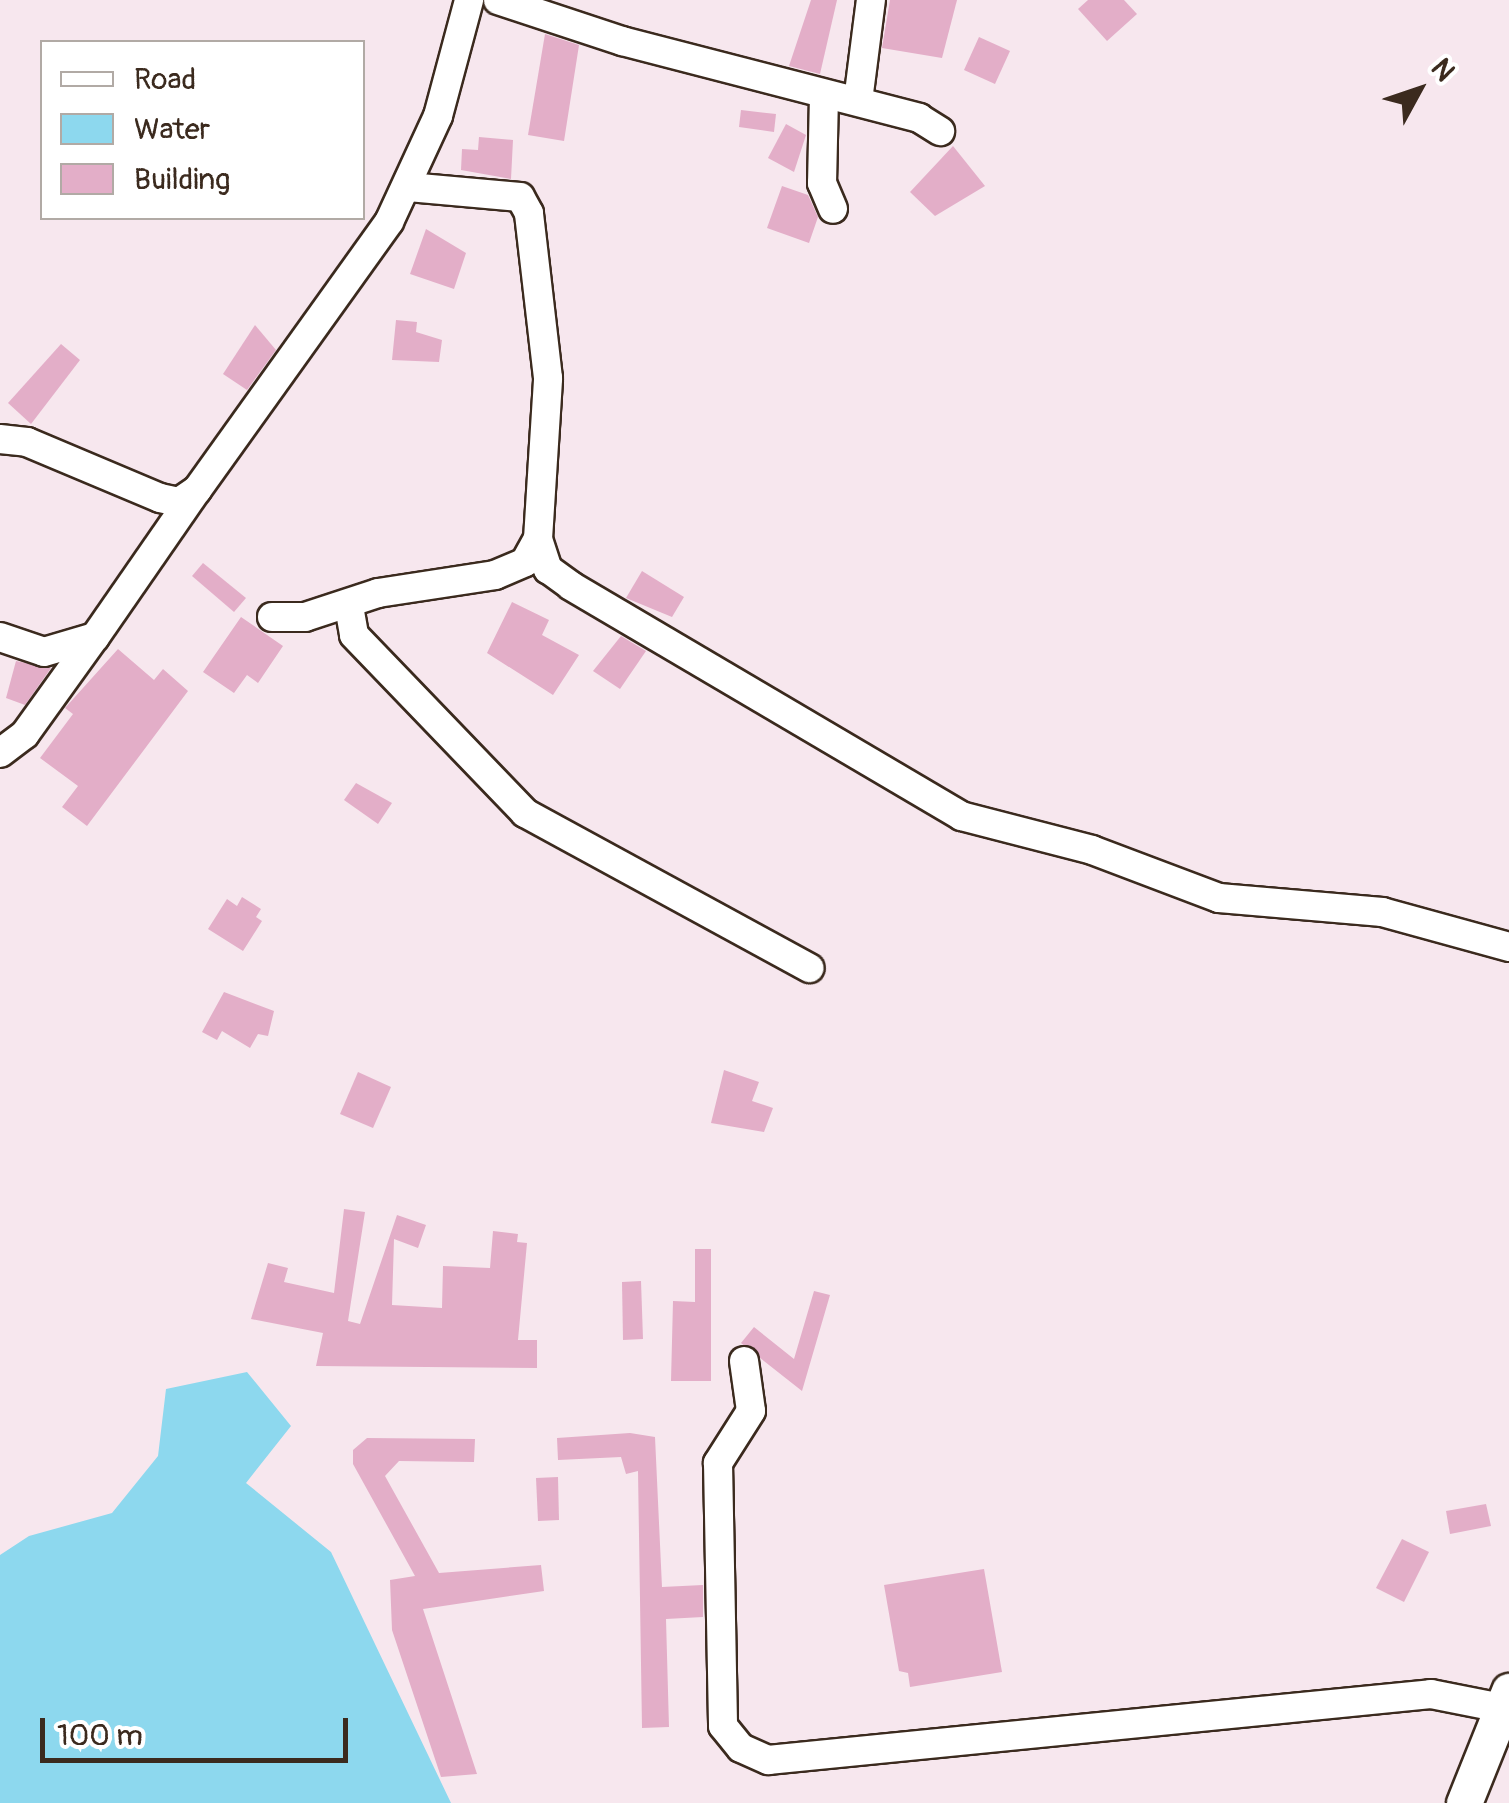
<!DOCTYPE html>
<html>
<head>
<meta charset="utf-8">
<style>
	body { margin:0 }
	#map { position:relative; width:1509px; height:1803px; overflow:hidden; background:#f7e7ee; font-family:Pangolin,sans-serif }
	div>[style] { position:absolute }
	.water>* { inset:0; background:#8dd8ee }
	.building>* { inset:0; background:#e3aec8 }
	.roads { filter:drop-shadow(2px 0 #3b2a1e) drop-shadow(-2px 0 #3b2a1e) drop-shadow(0 2px #3b2a1e) drop-shadow(0 -2px #3b2a1e) }
	.minor>* { height:28px; margin:-14px; padding:0 14px; transform-origin:14px; border-radius:14px; background:#fff }
	.major>* { height:35px; margin:-17.5px; padding:0 17.5px; transform-origin:17.5px; border-radius:17.5px; background:#fff }
	span { translate:-50% -50%; white-space:nowrap; text-align:center; line-height:1.15; -webkit-text-stroke:10px #fff; paint-order:stroke }
	.legend { position:absolute; left:40px; top:40px; width:325px; height:180px; box-sizing:border-box; background:#fff; border:2px solid #b1aaa5; margin:0; padding:12px 18px; list-style:none; font-size:30px; color:#3b2a1e }
	.legend li { display:flex; align-items:center; gap:20px; height:50px }
	.legend b { width:50px; border:2px solid #b1aaa5 }
	.north { position:absolute; left:1369px; top:40px; width:100px; height:100px; -webkit-text-stroke:8px #fff; paint-order:stroke; rotate:50deg; font-size:28px; font-weight:700; line-height:40px; text-align:center; color:#3b2a1e }
	.north::after { content:''; display:block; margin:auto; width:35px; height:45px; background:#3b2a1e; clip-path:polygon(50% 0,100% 100%,50% 72%,0 100%) }
	.scale { position:absolute; left:40px; top:1718px; width:308px; height:45px; box-sizing:border-box; border:5px solid #3b2a1e; border-top:0; padding-left:12px; font-size:30px; line-height:35px; white-space:nowrap; color:#3b2a1e; -webkit-text-stroke:8px #fff; paint-order:stroke }
</style>
</head>
<body>
<div id="map">
	<div class="water">
		<div style="clip-path:polygon(247px 1372px,291px 1426px,246px 1483px,331px 1552px,451px 1803px,0 1803px,0 1555px,29px 1536px,112px 1513px,158px 1456px,166px 1389px)"></div>
	</div>
	<div class="building">
		<div style="clip-path:polygon(811px 0,837px 0,820px 74px,789px 66px)"></div>
		<div style="clip-path:polygon(890px 0,957px 0,942px 58px,882px 48px)"></div>
		<div style="clip-path:polygon(1088px 0,1124px 0,1137px 14px,1107px 41px,1078px 9px)"></div>
		<div style="clip-path:polygon(545px 34px,579px 45px,564px 141px,528px 135px)"></div>
		<div style="clip-path:polygon(979px 37px,1010px 51px,995px 84px,964px 70px)"></div>
		<div style="clip-path:polygon(741px 110px,776px 114px,774px 132px,739px 127px)"></div>
		<div style="clip-path:polygon(786px 124px,806px 135px,794px 172px,768px 158px)"></div>
		<div style="clip-path:polygon(479px 137px,513px 140px,511px 179px,461px 170px,462px 149px,478px 150px)"></div>
		<div style="clip-path:polygon(953px 146px,985px 186px,935px 216px,910px 192px)"></div>
		<div style="clip-path:polygon(782px 186px,808px 195px,818px 217px,809px 243px,767px 228px)"></div>
		<div style="clip-path:polygon(426px 229px,466px 253px,454px 289px,410px 274px)"></div>
		<div style="clip-path:polygon(396px 320px,417px 322px,416px 332px,442px 340px,439px 362px,392px 360px)"></div>
		<div style="clip-path:polygon(255px 325px,276px 350px,247px 390px,223px 374px)"></div>
		<div style="clip-path:polygon(61px 344px,80px 360px,31px 424px,8px 403px)"></div>
		<div style="clip-path:polygon(203px 563px,246px 598px,234px 612px,192px 576px)"></div>
		<div style="clip-path:polygon(642px 571px,684px 597px,672px 617px,626px 598px)"></div>
		<div style="clip-path:polygon(512px 602px,549px 620px,542px 635px,579px 655px,553px 695px,487px 653px)"></div>
		<div style="clip-path:polygon(241px 617px,283px 646px,258px 683px,247px 675px,234px 693px,203px 672px)"></div>
		<div style="clip-path:polygon(621px 636px,646px 651px,620px 689px,593px 671px)"></div>
		<div style="clip-path:polygon(118px 649px,154px 680px,163px 669px,188px 691px,87px 826px,62px 807px,78px 786px,40px 758px,73px 714px,65px 708px)"></div>
		<div style="clip-path:polygon(16px 661px,51px 668px,25px 705px,6px 698px)"></div>
		<div style="clip-path:polygon(356px 783px,392px 803px,378px 824px,344px 800px)"></div>
		<div style="clip-path:polygon(242px 897px,261px 909px,256px 917px,262px 921px,243px 951px,208px 929px,227px 899px,237px 906px)"></div>
		<div style="clip-path:polygon(224px 992px,274px 1011px,268px 1036px,258px 1034px,250px 1048px,222px 1031px,217px 1040px,202px 1032px)"></div>
		<div style="clip-path:polygon(724px 1070px,759px 1082px,752px 1101px,773px 1108px,764px 1132px,711px 1123px)"></div>
		<div style="clip-path:polygon(358px 1072px,391px 1087px,373px 1128px,340px 1114px)"></div>
		<div style="clip-path:polygon(344px 1209px,365px 1212px,348px 1321px,360px 1324px,397px 1215px,426px 1225px,418px 1248px,394px 1239px,392px 1305px,442px 1308px,443px 1266px,490px 1268px,493px 1231px,518px 1234px,517px 1242px,527px 1243px,518px 1340px,537px 1340px,537px 1368px,316px 1366px,323px 1333px,251px 1319px,268px 1263px,288px 1268px,284px 1282px,334px 1293px)"></div>
		<div style="clip-path:polygon(695px 1249px,711px 1249px,711px 1381px,671px 1381px,673px 1301px,695px 1302px)"></div>
		<div style="clip-path:polygon(641px 1281px,643px 1339px,623px 1340px,622px 1282px)"></div>
		<div style="clip-path:polygon(814px 1291px,830px 1295px,802px 1391px,741px 1343px,754px 1327px,794px 1359px)"></div>
		<div style="clip-path:polygon(630px 1433px,655px 1437px,662px 1587px,703px 1585px,703px 1617px,666px 1619px,669px 1727px,642px 1728px,638px 1471px,626px 1474px,621px 1457px,558px 1460px,557px 1438px)"></div>
		<div style="clip-path:polygon(367px 1438px,475px 1439px,474px 1462px,399px 1461px,385px 1476px,439px 1573px,541px 1565px,544px 1591px,423px 1609px,477px 1774px,441px 1777px,392px 1630px,390px 1580px,415px 1576px,353px 1464px,353px 1450px)"></div>
		<div style="clip-path:polygon(558px 1477px,559px 1520px,538px 1521px,536px 1478px)"></div>
		<div style="clip-path:polygon(1486px 1504px,1491px 1526px,1450px 1534px,1446px 1511px)"></div>
		<div style="clip-path:polygon(1402px 1539px,1429px 1552px,1404px 1602px,1376px 1588px)"></div>
		<div style="clip-path:polygon(984px 1569px,1002px 1672px,910px 1687px,908px 1673px,899px 1671px,884px 1585px)"></div>
	</div>
	<div class="roads">
		<div class="minor">
			<div style="left:498px;top:0;width:131px;rotate:18.3deg"></div>
			<div style="left:622px;top:41px;width:307px;rotate:14.5deg"></div>
			<div style="left:919px;top:118px;width:25px;rotate:32deg"></div>
			<div style="left:824px;top:96px;width:87px;rotate:91.3deg"></div>
			<div style="left:822px;top:183px;width:28px;rotate:67deg"></div>
			<div style="left:858px;top:101px;width:102px;rotate:-82.7deg"></div>
			<div style="left:0;top:439px;width:27px;rotate:6deg"></div>
			<div style="left:27px;top:442px;width:144px;rotate:22.8deg"></div>
			<div style="left:160px;top:498px;width:19px;rotate:12deg"></div>
			<div style="left:179px;top:502px;width:22px;rotate:-34deg"></div>
			<div style="left:197px;top:490px;width:330px;rotate:-54.4deg"></div>
			<div style="left:389px;top:222px;width:117px;rotate:-65.2deg"></div>
			<div style="left:438px;top:116px;width:120px;rotate:-75deg"></div>
			<div style="left:538px;top:539px;width:32px;rotate:72deg"></div>
			<div style="left:548px;top:569px;width:29px;rotate:36deg"></div>
			<div style="left:571px;top:586px;width:453px;rotate:30.5deg"></div>
			<div style="left:961px;top:816px;width:135px;rotate:14.5deg"></div>
			<div style="left:1092px;top:850px;width:136px;rotate:20.7deg"></div>
			<div style="left:1219px;top:898px;width:164px;rotate:4.9deg"></div>
			<div style="left:1382px;top:912px;width:132px;rotate:15.4deg"></div>
			<div style="left:349px;top:606px;width:29px;rotate:80deg"></div>
			<div style="left:354px;top:635px;width:247px;rotate:46.1deg"></div>
			<div style="left:525px;top:813px;width:324px;rotate:28.6deg"></div>
			<div style="left:272px;top:617px;width:33px"></div>
			<div style="left:305px;top:617px;width:77px;rotate:-18.2deg"></div>
			<div style="left:378px;top:593px;width:118px;rotate:-8.7deg"></div>
			<div style="left:495px;top:575px;width:33px;rotate:-23deg"></div>
			<div style="left:525px;top:562px;width:26px;rotate:-61deg"></div>
			<div style="left:538px;top:539px;width:161px;rotate:-86.4deg"></div>
			<div style="left:548px;top:378px;width:166px;rotate:-96.6deg"></div>
			<div style="left:529px;top:213px;width:18px;rotate:-119deg"></div>
			<div style="left:520px;top:197px;width:112px;rotate:-174.9deg"></div>
			<div style="left:0;top:637px;width:46px;rotate:18.8deg"></div>
			<div style="left:44px;top:652px;width:53px;rotate:-16.4deg"></div>
			<div style="left:95px;top:637px;width:178px;rotate:-55.3deg"></div>
			<div style="left:0;top:753px;width:31px;rotate:-37deg"></div>
			<div style="left:25px;top:734px;width:118px;rotate:-54.3deg"></div>
			<div style="left:744px;top:1361px;width:50px;rotate:82deg"></div>
			<div style="left:751px;top:1411px;width:62px;rotate:122.4deg"></div>
			<div style="left:718px;top:1463px;width:263px;rotate:88.9deg"></div>
			<div style="left:723px;top:1726px;width:28px;rotate:51deg"></div>
			<div style="left:741px;top:1748px;width:30px;rotate:24deg"></div>
			<div style="left:768px;top:1760px;width:666px;rotate:-5.68deg"></div>
			<div style="left:1431px;top:1694px;width:72px;rotate:11.2deg"></div>
		</div>
		<div class="major">
			<div style="left:1464px;top:1803px;width:121px;rotate:-68.1deg"></div>
		</div>
	</div>
	<ul class="legend">
	<li><b style="height:12px;background:#fff"></b>Road</li>
	<li><b style="height:28px;background:#8dd8ee"></b>Water</li>
	<li><b style="height:28px;background:#e3aec8"></b>Building</li>
	</ul>
	<div class="north">N</div>
	<div class="scale">100 m</div>
</div>
</body>
</html>
